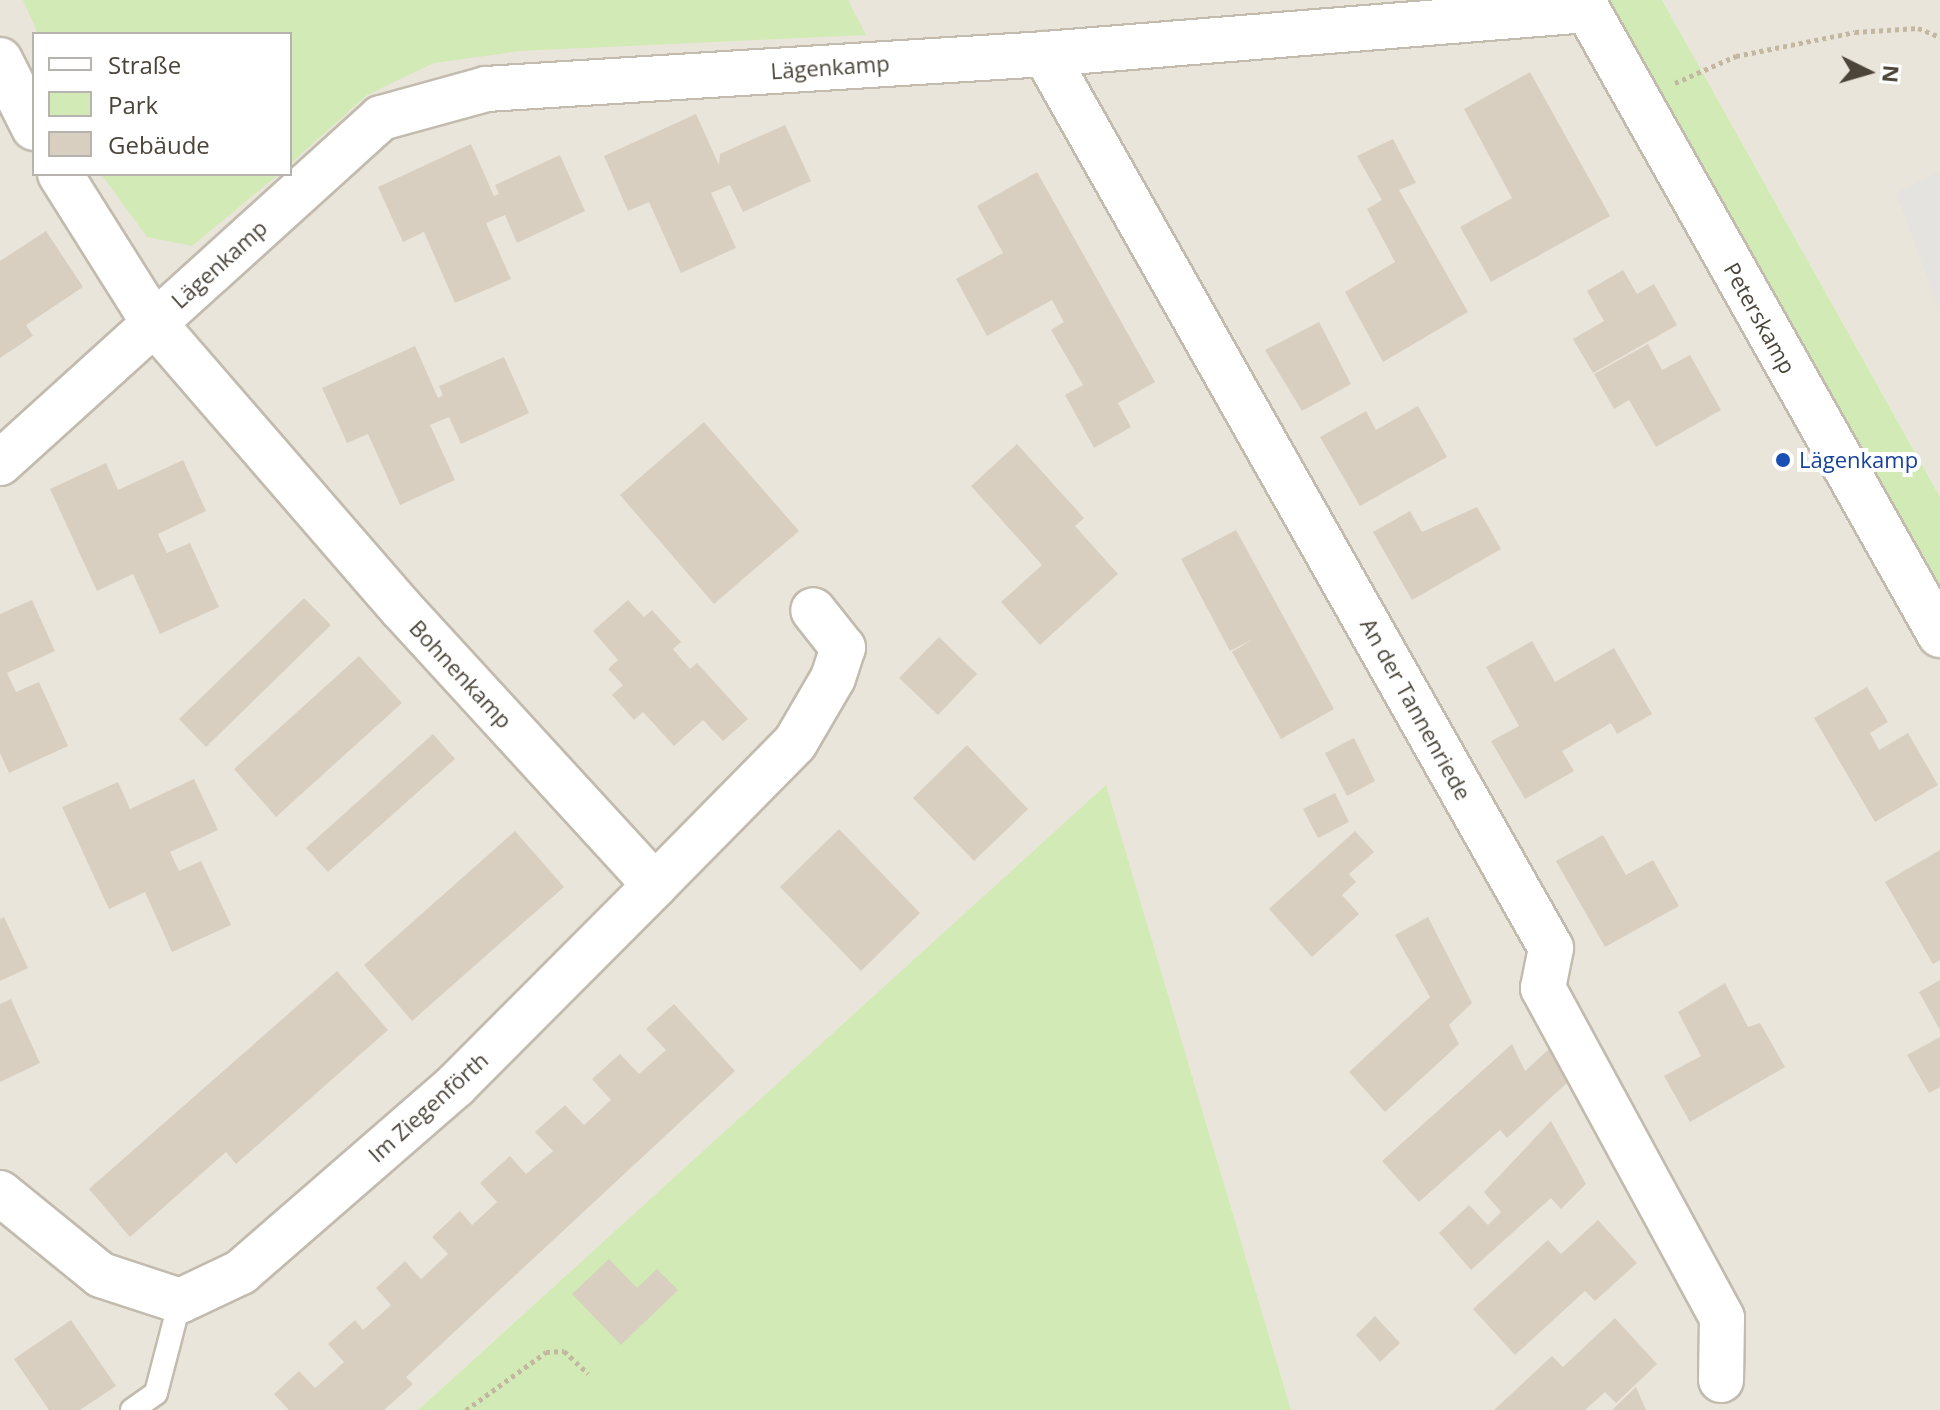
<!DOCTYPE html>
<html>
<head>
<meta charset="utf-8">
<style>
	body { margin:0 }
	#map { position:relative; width:1940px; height:1410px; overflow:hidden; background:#f6f3ec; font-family:"Open Sans",sans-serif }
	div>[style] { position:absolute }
	.residential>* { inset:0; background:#eae5da }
	.green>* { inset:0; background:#d2eab5 }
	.parking>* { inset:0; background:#e5e3e0 }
	.building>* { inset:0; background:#d8cfc1 }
	.path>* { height:5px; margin-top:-2.5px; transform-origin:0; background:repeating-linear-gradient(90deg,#c4b79f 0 4px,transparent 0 8px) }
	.roads { filter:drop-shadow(2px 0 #c2bbae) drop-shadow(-2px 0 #c2bbae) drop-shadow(0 2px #c2bbae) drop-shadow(0 -2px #c2bbae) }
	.service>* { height:22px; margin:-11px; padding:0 11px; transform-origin:11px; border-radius:11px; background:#fff }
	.minor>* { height:44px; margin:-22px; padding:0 22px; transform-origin:22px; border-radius:22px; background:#fff }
	.tertiary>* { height:44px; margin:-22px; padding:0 22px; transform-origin:22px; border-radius:22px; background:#fff }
	.dots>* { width:22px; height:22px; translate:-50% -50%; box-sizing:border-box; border:4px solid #fff; border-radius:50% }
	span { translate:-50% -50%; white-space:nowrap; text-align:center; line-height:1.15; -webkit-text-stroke:8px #fff; paint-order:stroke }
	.street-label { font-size:22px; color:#4b4439 }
	.transit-label { font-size:22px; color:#164399 }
	.left { translate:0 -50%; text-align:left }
	.legend { position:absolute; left:32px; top:32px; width:260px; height:144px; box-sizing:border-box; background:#fff; border:2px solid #b7b4b0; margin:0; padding:10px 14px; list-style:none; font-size:24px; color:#4b4439 }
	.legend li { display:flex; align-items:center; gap:16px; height:40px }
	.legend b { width:40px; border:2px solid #b7b4b0 }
	.north { position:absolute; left:1828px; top:32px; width:80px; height:80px; -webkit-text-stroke:6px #fff; paint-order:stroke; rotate:95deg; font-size:22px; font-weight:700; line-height:32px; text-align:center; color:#4b4439 }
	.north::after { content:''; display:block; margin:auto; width:28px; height:36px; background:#4b4439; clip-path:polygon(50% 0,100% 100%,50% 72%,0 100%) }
</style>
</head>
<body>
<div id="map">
	<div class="residential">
		<div style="clip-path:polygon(evenodd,0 0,1609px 0,1940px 591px,1940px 1410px,1291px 1410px,1106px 786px,418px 1410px,0 1410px,0 0,34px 34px,290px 34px,290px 174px,34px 174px,34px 34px)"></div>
		<div style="clip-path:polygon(1662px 0,1940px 0,1940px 497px)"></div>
	</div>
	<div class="green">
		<div style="clip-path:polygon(23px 0,848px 0,866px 35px,520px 51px,434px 63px,367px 95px,290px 164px,290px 34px,38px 34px)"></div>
		<div style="clip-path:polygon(1609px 0,1662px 0,1940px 497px,1940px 591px)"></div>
		<div style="clip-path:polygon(101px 174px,279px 174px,192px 246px,147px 237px)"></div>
		<div style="clip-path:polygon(1106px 785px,1291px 1410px,418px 1410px)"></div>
	</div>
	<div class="parking">
		<div style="clip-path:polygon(1940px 171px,1940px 312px,1896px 193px)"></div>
	</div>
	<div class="building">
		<div style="clip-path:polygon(1530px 72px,1610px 216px,1491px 282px,1460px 227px,1512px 198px,1464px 109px)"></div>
		<div style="clip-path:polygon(696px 114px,719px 165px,720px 154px,785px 125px,811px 181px,743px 212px,730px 185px,711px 193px,736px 248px,681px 273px,649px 202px,628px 211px,604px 156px)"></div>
		<div style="clip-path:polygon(1393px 139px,1416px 183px,1399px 190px,1468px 312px,1383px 362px,1345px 292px,1395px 262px,1367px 209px,1382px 200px,1357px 156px)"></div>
		<div style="clip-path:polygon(471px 144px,494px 196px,499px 194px,495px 185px,560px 155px,585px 211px,517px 243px,505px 215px,486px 223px,511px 279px,455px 303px,424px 232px,403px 242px,378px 187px)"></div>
		<div style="clip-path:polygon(1037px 172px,1155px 382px,1118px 403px,1131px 427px,1094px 448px,1065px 395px,1083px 385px,1051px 330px,1064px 322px,1052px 300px,987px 336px,956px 279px,1003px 253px,977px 206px)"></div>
		<div style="clip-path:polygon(46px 231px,83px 287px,26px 325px,33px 336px,0 358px,0 261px)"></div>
		<div style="clip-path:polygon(1623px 270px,1637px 294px,1654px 284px,1677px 325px,1593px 373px,1573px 339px,1604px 321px,1587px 291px)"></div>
		<div style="clip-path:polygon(1319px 322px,1351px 384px,1302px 411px,1265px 350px)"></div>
		<div style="clip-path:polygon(1648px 344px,1662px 370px,1690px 355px,1721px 410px,1656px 447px,1629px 400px,1614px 409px,1594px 374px)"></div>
		<div style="clip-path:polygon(415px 346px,438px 398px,443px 395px,439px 386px,504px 357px,529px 413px,461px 444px,449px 417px,430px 425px,455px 480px,400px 505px,368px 434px,347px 443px,322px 388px)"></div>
		<div style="clip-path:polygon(1418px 406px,1447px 457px,1360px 506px,1320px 437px,1366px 411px,1376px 430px)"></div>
		<div style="clip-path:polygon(704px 422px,799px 531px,714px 604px,620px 495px)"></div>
		<div style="clip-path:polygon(1017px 444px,1084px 518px,1075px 526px,1118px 574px,1040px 645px,1001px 602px,1042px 565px,971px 486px)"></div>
		<div style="clip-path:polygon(183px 460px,206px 511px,158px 534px,167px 553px,190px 543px,219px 607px,160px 634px,133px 574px,97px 591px,50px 489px,106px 463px,118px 490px)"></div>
		<div style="clip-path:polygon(1477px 507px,1501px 549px,1412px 600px,1373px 532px,1410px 511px,1422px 532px)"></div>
		<div style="clip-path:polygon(1236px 530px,1334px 709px,1281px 739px,1232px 652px,1255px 638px,1230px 651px,1181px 559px)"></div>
		<div style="clip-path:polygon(304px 598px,331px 625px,206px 747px,179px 719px)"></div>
		<div style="clip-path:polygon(32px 600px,55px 651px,7px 673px,16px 692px,39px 682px,68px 746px,9px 773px,0 753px,0 614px)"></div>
		<div style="clip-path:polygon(628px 600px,644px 617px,652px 610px,681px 642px,673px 649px,690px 669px,697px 663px,748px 719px,723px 741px,703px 720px,674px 746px,643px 712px,634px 720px,612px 695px,623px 685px,608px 669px,618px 660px,593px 631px)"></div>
		<div style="clip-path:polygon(939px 637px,977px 674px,938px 715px,899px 678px)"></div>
		<div style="clip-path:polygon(1532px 641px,1555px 682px,1614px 648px,1652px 714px,1617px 734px,1611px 723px,1562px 751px,1574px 771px,1525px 799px,1491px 741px,1519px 726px,1486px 667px)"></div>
		<div style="clip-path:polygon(359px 656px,402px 703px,276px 817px,234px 769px)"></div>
		<div style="clip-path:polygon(1867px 687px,1888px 722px,1870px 733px,1879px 750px,1908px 733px,1938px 785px,1875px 822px,1814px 718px)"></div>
		<div style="clip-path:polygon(433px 734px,455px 759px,328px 872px,306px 848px)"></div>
		<div style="clip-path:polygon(1354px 738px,1375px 781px,1347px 796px,1325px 753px)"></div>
		<div style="clip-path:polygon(967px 745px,1028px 809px,974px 861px,913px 798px)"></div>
		<div style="clip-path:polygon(194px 779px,218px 830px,170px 852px,179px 871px,201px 861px,231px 925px,172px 952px,145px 892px,109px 909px,62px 807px,118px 782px,130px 809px)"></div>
		<div style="clip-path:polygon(1335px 793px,1349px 822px,1318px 838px,1303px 809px)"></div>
		<div style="clip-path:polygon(839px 829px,920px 913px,861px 971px,780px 887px)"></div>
		<div style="clip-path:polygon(515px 831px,564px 887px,412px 1021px,364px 965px)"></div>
		<div style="clip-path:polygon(1355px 831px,1374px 852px,1349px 874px,1356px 882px,1342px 895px,1359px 914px,1312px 957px,1269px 909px)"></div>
		<div style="clip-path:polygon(1603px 835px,1626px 875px,1653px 860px,1679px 906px,1605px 947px,1556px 861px)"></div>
		<div style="clip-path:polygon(1940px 850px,1940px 960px,1933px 964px,1885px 882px)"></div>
		<div style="clip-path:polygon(4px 917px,28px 968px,0 981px,0 919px)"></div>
		<div style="clip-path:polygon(1428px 917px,1472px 1003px,1449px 1025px,1459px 1044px,1385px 1112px,1349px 1072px,1430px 997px,1395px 935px)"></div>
		<div style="clip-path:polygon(337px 971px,388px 1030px,236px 1164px,226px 1152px,130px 1237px,89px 1189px)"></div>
		<div style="clip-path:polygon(1940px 980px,1940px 1030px,1919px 992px)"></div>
		<div style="clip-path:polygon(1725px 983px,1748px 1027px,1760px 1023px,1785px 1067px,1690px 1122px,1664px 1076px,1701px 1056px,1678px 1012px)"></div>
		<div style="clip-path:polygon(11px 999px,40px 1063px,0 1082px,0 1004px)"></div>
		<div style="clip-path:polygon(674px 1004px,735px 1071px,406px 1377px,413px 1384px,384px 1410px,289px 1410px,274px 1394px,299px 1371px,315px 1388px,344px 1362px,328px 1344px,355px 1320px,363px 1330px,391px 1305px,376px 1288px,405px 1261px,421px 1279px,448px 1254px,432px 1237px,460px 1211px,472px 1225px,497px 1202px,480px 1183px,510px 1156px,526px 1174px,553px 1151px,535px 1132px,565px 1105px,584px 1125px,611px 1100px,592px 1079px,620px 1054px,639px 1074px,666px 1050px,646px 1029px)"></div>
		<div style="clip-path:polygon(1940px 1037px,1940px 1087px,1929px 1093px,1907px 1055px)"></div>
		<div style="clip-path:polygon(1512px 1044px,1525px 1071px,1549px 1049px,1569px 1081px,1507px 1138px,1500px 1130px,1419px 1202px,1382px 1161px)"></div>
		<div style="clip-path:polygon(1551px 1121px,1586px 1184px,1561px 1209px,1551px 1198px,1471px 1270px,1439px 1233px,1469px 1205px,1488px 1225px,1501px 1212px,1484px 1192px)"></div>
		<div style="clip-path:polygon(1598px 1220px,1637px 1263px,1595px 1301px,1585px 1291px,1515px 1355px,1473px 1309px,1548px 1240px,1561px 1254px)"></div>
		<div style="clip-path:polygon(609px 1259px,637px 1288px,657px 1269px,678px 1290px,621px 1345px,572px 1294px)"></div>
		<div style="clip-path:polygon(1375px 1316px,1400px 1343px,1380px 1362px,1356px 1335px)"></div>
		<div style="clip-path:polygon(1615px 1318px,1657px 1364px,1616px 1403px,1605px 1392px,1585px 1410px,1494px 1410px,1552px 1356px,1563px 1367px)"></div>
		<div style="clip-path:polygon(71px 1320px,116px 1386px,80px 1410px,49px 1410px,14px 1359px)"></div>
		<div style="clip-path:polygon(1636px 1387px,1646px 1410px,1612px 1410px)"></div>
	</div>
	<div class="path">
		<div style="left:1675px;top:83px;width:67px;rotate:-23.9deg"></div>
		<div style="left:1736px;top:56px;width:121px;rotate:-11.4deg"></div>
		<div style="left:1855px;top:32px;width:63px;rotate:-3.6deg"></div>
		<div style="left:1918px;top:28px;width:24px;rotate:22deg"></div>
		<div style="left:466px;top:1410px;width:99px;rotate:-35.9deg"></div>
		<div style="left:546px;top:1352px;width:18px;rotate:-3deg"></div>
		<div style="left:564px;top:1351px;width:33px;rotate:43deg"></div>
	</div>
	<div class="roads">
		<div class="service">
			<div style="left:132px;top:1410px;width:29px;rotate:-35deg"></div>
			<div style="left:156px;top:1393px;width:95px;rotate:-75.4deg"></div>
		</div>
		<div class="minor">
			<div style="left:1045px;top:54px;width:1027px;rotate:60.49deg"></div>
			<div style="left:1551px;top:948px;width:41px;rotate:101.3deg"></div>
			<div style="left:1543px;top:988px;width:375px;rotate:61.5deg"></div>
			<div style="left:1722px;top:1318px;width:62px;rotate:90.9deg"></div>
			<div style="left:0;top:60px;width:76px;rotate:63.4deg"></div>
			<div style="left:60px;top:174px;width:176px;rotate:57.8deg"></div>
			<div style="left:154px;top:323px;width:377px;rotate:49.1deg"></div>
			<div style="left:401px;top:608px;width:376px;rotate:47.5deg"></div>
			<div style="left:655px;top:885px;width:199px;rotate:-45.4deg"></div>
			<div style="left:795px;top:743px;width:75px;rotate:-59.7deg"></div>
			<div style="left:833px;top:678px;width:32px;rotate:-72deg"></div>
			<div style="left:843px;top:648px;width:48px;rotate:-128.3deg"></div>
			<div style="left:0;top:463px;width:514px;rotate:-42.16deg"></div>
			<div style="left:381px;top:118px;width:109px;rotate:-15.4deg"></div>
			<div style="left:486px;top:89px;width:560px;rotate:-3.58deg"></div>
			<div style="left:1045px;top:54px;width:544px;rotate:-4.64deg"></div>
			<div style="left:0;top:1193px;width:130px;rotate:39.1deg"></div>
			<div style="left:101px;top:1275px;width:83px;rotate:18.2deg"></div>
			<div style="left:180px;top:1301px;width:68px;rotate:-25.4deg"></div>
			<div style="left:241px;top:1272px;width:284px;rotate:-41deg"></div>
			<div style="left:455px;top:1086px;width:284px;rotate:-45.1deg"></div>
		</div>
		<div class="tertiary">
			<div style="left:1582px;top:0;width:729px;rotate:60.59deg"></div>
		</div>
	</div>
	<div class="dots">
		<div style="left:1783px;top:460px;background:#1a4fb4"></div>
	</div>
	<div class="street-label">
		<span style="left:830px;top:67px;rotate:-4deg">Lägenkamp</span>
		<span style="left:219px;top:264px;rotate:-42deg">Lägenkamp</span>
		<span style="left:1760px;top:318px;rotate:61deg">Peterskamp</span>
		<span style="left:461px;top:674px;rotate:47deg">Bohnenkamp</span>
		<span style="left:1416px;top:709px;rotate:61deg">An der Tannenriede</span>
		<span style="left:428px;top:1107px;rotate:-42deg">Im Ziegenförth</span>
	</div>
	<div class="transit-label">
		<span class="left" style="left:1799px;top:460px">Lägenkamp</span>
	</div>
	<ul class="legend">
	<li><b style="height:10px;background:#fff"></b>Straße</li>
	<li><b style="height:22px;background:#d2eab5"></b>Park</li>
	<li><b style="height:22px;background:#d8cfc1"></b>Gebäude</li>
	</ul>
	<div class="north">N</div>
</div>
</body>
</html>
